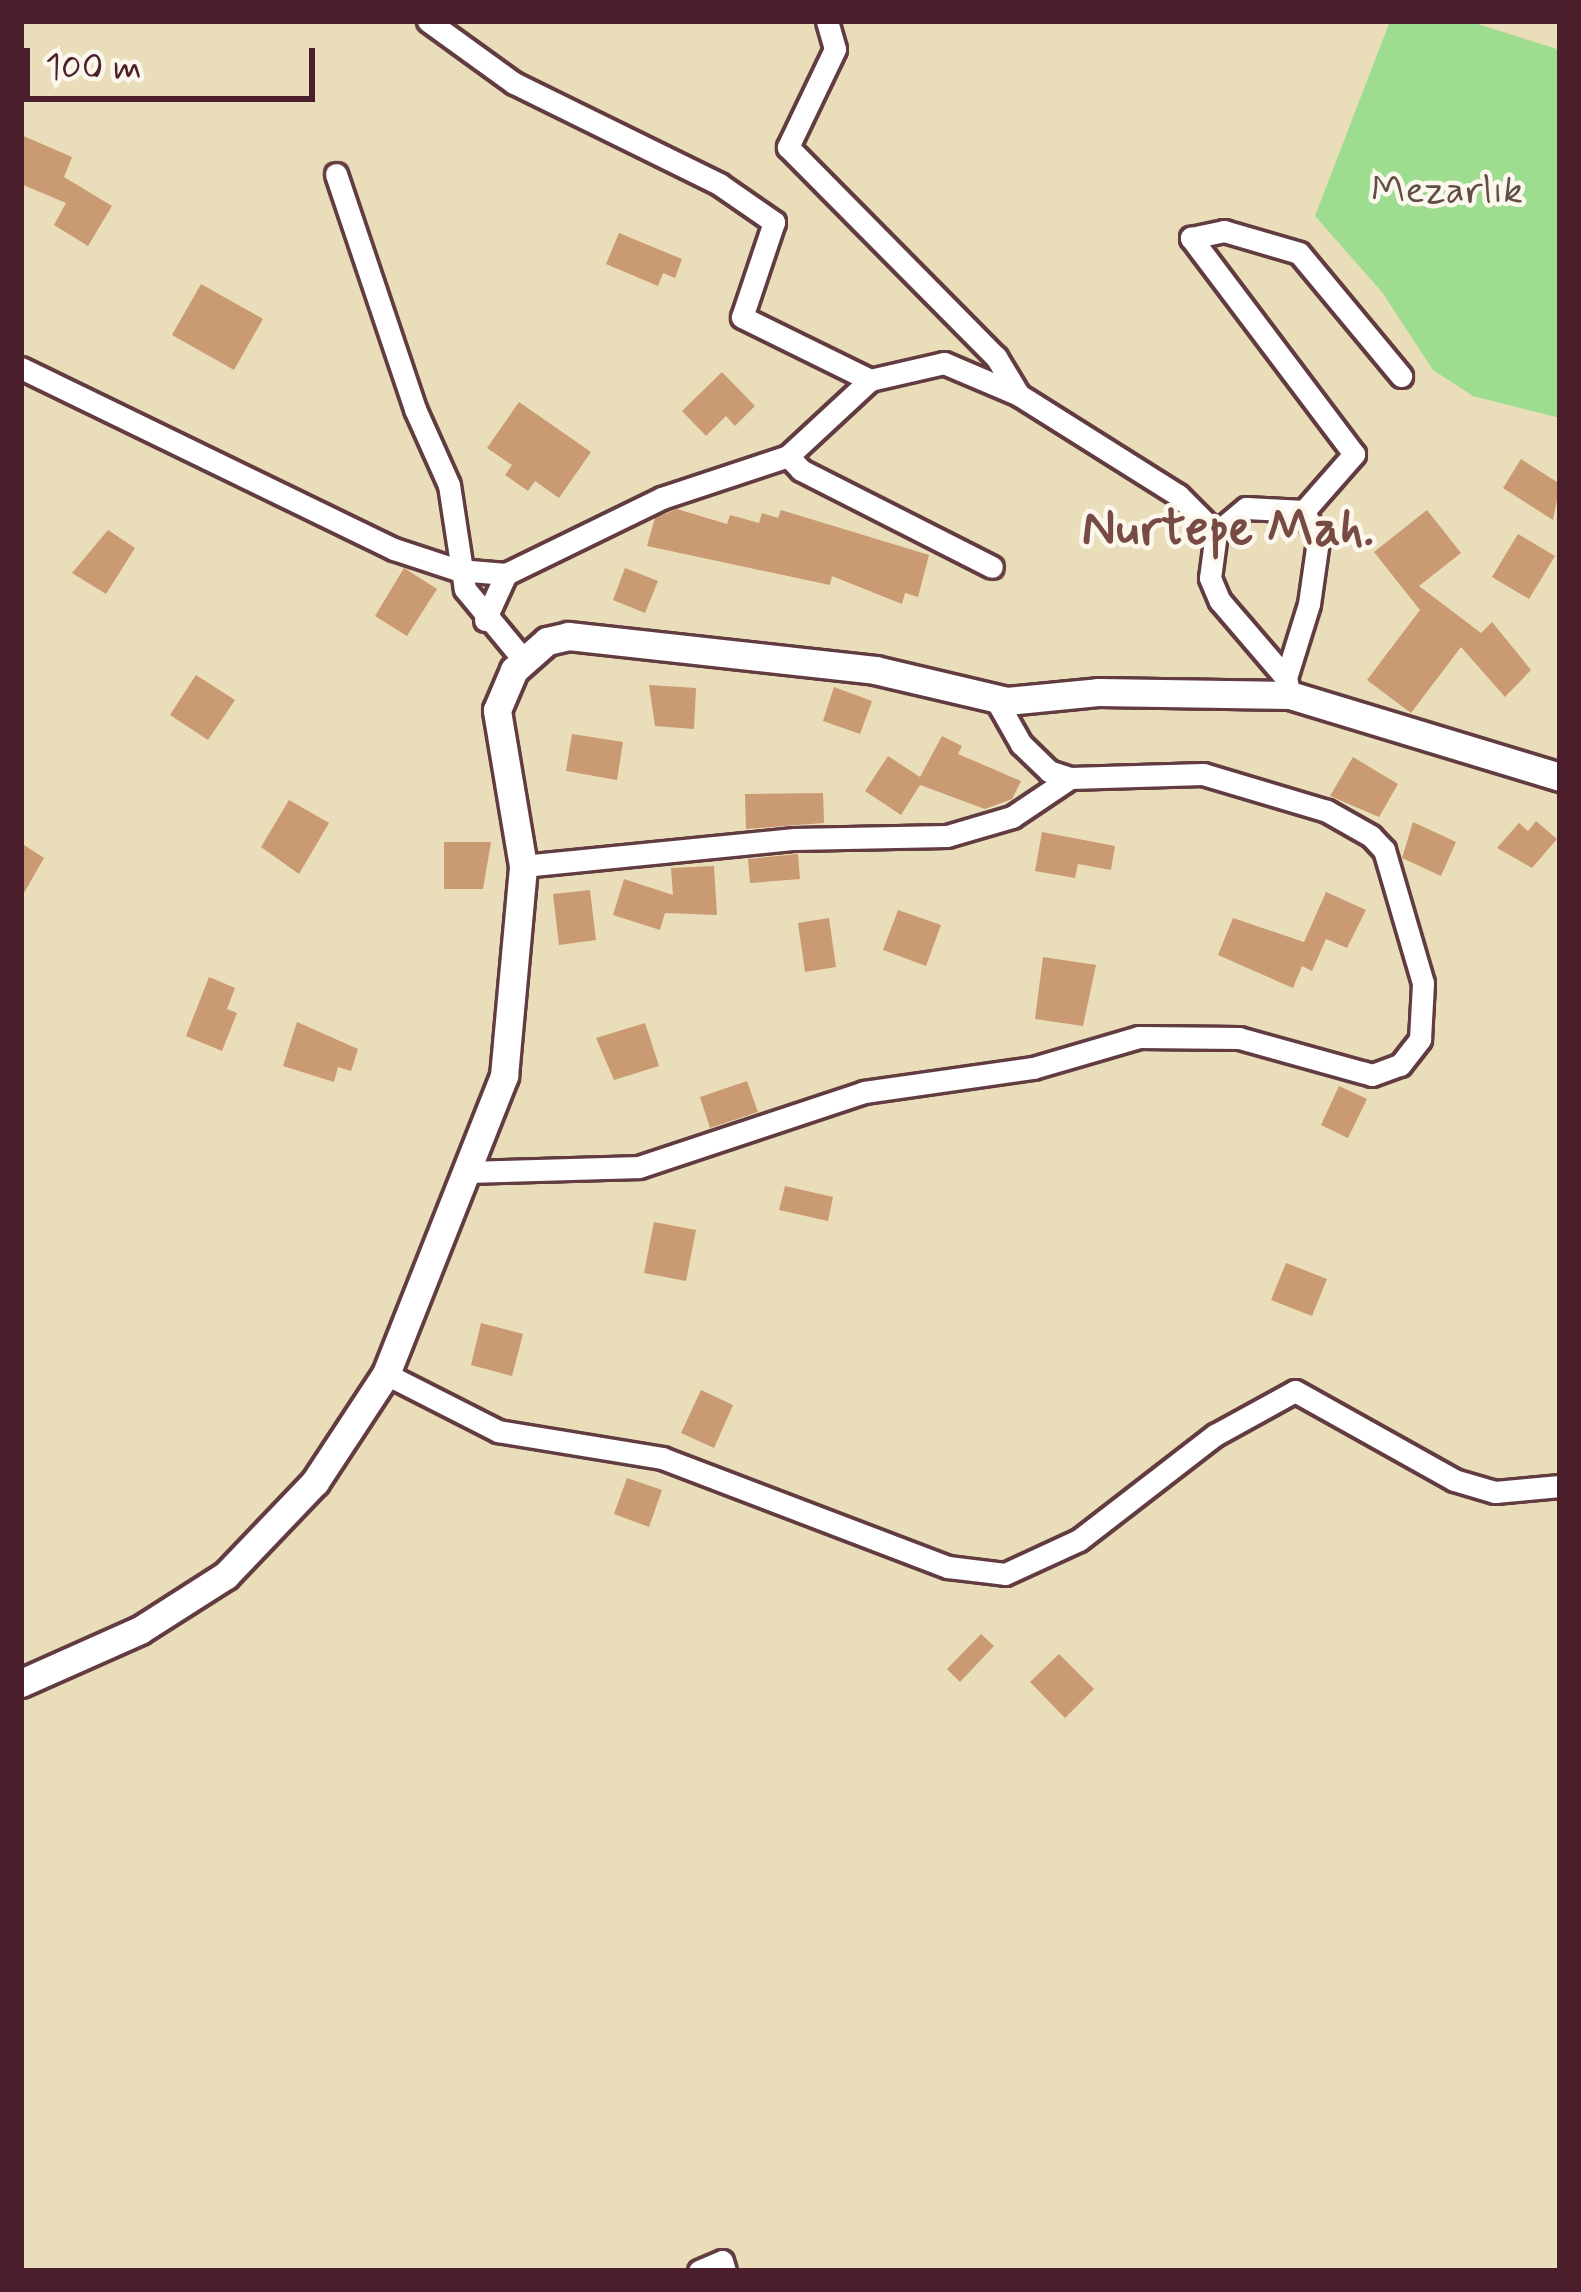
<!DOCTYPE html>
<html>
<head>
<meta charset="utf-8">
<style>
	body { margin:0 }
	#map { position:relative; width:1581px; height:2292px; overflow:hidden; background:#e9deb9; font-family:Mynerve,sans-serif }
	div>[style] { position:absolute }
	.green>* { inset:0; background:#9edc90 }
	.building>* { inset:0; background:#ca9a73 }
	.roads { filter:drop-shadow(3px 0 #623c40) drop-shadow(-3px 0 #623c40) drop-shadow(0 3px #623c40) drop-shadow(0 -3px #623c40) }
	.street>* { height:21px; margin:-10.5px; padding:0 10.5px; transform-origin:10.5px; border-radius:10.5px; background:#fff }
	.secondary>* { height:27px; margin:-13.5px; padding:0 13.5px; transform-origin:13.5px; border-radius:13.5px; background:#fff }
	span { translate:-50% -50%; white-space:nowrap; text-align:center; line-height:1.15; -webkit-text-stroke:9px #fbf7ec; paint-order:stroke }
	.park-label { font-size:39px; color:#5f4e44 }
	.district-label { font-size:51px; color:#774a44; font-weight:700 }
	.frame { position:absolute; inset:0; border:24px solid #4a1f2b; pointer-events:none }
	.scale { position:absolute; left:24px; top:48px; width:291px; height:54px; box-sizing:border-box; border:6px solid #4a1f2b; border-top:0; padding-left:15px; font-size:36px; line-height:42px; white-space:nowrap; color:#4a1f2b; -webkit-text-stroke:9px #fbf7ec; paint-order:stroke }
</style>
</head>
<body>
<div id="map">
	<div class="green">
		<div style="clip-path:polygon(1390px 21px,1468px 21px,1560px 50px,1560px 418px,1473px 396px,1433px 370px,1382px 292px,1315px 216px)"></div>
	</div>
	<div class="building">
		<div style="clip-path:polygon(21px 135px,72px 157px,64px 177px,112px 206px,88px 246px,54px 225px,66px 203px,21px 184px)"></div>
		<div style="clip-path:polygon(619px 233px,682px 259px,675px 278px,663px 273px,658px 286px,606px 264px)"></div>
		<div style="clip-path:polygon(201px 284px,263px 319px,234px 370px,172px 335px)"></div>
		<div style="clip-path:polygon(722px 372px,755px 406px,735px 426px,726px 416px,706px 436px,682px 411px)"></div>
		<div style="clip-path:polygon(519px 402px,591px 452px,559px 498px,535px 481px,528px 491px,505px 475px,512px 465px,487px 448px)"></div>
		<div style="clip-path:polygon(1521px 459px,1560px 484px,1553px 520px,1503px 488px)"></div>
		<div style="clip-path:polygon(677px 509px,727px 524px,730px 515px,759px 523px,762px 513px,778px 518px,781px 510px,929px 555px,918px 597px,905px 593px,902px 604px,832px 576px,830px 585px,647px 546px,655px 518px)"></div>
		<div style="clip-path:polygon(1427px 510px,1461px 553px,1419px 586px,1481px 633px,1492px 622px,1531px 670px,1505px 697px,1461px 647px,1411px 713px,1367px 680px,1420px 610px,1374px 552px)"></div>
		<div style="clip-path:polygon(108px 530px,135px 548px,106px 594px,72px 573px)"></div>
		<div style="clip-path:polygon(1518px 534px,1555px 556px,1529px 599px,1492px 577px)"></div>
		<div style="clip-path:polygon(404px 568px,437px 589px,407px 636px,375px 616px)"></div>
		<div style="clip-path:polygon(625px 568px,658px 581px,645px 613px,613px 600px)"></div>
		<div style="clip-path:polygon(196px 675px,235px 700px,208px 740px,170px 715px)"></div>
		<div style="clip-path:polygon(649px 685px,696px 688px,694px 729px,655px 726px)"></div>
		<div style="clip-path:polygon(834px 687px,872px 701px,860px 734px,823px 721px)"></div>
		<div style="clip-path:polygon(572px 734px,623px 742px,617px 780px,566px 771px)"></div>
		<div style="clip-path:polygon(942px 736px,962px 746px,958px 754px,1021px 781px,1012px 799px,985px 809px,920px 785px,901px 815px,865px 791px,888px 756px,920px 777px)"></div>
		<div style="clip-path:polygon(1353px 757px,1398px 784px,1379px 817px,1330px 796px)"></div>
		<div style="clip-path:polygon(823px 793px,824px 823px,746px 829px,745px 794px)"></div>
		<div style="clip-path:polygon(289px 800px,329px 823px,299px 874px,261px 847px)"></div>
		<div style="clip-path:polygon(1536px 821px,1557px 839px,1532px 868px,1497px 848px,1519px 823px,1528px 831px)"></div>
		<div style="clip-path:polygon(1413px 822px,1456px 842px,1441px 876px,1402px 858px)"></div>
		<div style="clip-path:polygon(1042px 832px,1115px 846px,1111px 870px,1078px 864px,1075px 878px,1035px 871px)"></div>
		<div style="clip-path:polygon(444px 842px,491px 842px,483px 889px,444px 889px)"></div>
		<div style="clip-path:polygon(21px 843px,44px 858px,21px 898px)"></div>
		<div style="clip-path:polygon(798px 854px,800px 879px,750px 883px,748px 859px)"></div>
		<div style="clip-path:polygon(714px 866px,717px 915px,665px 913px,660px 930px,613px 915px,624px 879px,673px 895px,671px 868px)"></div>
		<div style="clip-path:polygon(590px 890px,596px 940px,559px 945px,553px 894px)"></div>
		<div style="clip-path:polygon(1326px 892px,1366px 910px,1347px 948px,1326px 939px,1312px 971px,1302px 966px,1293px 988px,1218px 955px,1233px 918px,1304px 942px)"></div>
		<div style="clip-path:polygon(898px 910px,941px 925px,926px 966px,883px 950px)"></div>
		<div style="clip-path:polygon(829px 918px,836px 967px,805px 972px,798px 923px)"></div>
		<div style="clip-path:polygon(1043px 957px,1096px 965px,1083px 1026px,1035px 1019px)"></div>
		<div style="clip-path:polygon(209px 977px,235px 988px,227px 1009px,237px 1013px,222px 1051px,186px 1036px)"></div>
		<div style="clip-path:polygon(297px 1022px,358px 1049px,351px 1071px,338px 1067px,334px 1082px,283px 1066px)"></div>
		<div style="clip-path:polygon(645px 1023px,659px 1066px,614px 1080px,596px 1038px)"></div>
		<div style="clip-path:polygon(747px 1081px,758px 1112px,710px 1128px,700px 1097px)"></div>
		<div style="clip-path:polygon(1339px 1086px,1367px 1099px,1348px 1138px,1321px 1125px)"></div>
		<div style="clip-path:polygon(785px 1186px,833px 1197px,828px 1221px,779px 1210px)"></div>
		<div style="clip-path:polygon(654px 1222px,696px 1230px,686px 1281px,644px 1273px)"></div>
		<div style="clip-path:polygon(1286px 1263px,1327px 1279px,1312px 1316px,1271px 1300px)"></div>
		<div style="clip-path:polygon(481px 1323px,523px 1334px,512px 1376px,471px 1365px)"></div>
		<div style="clip-path:polygon(701px 1390px,733px 1405px,714px 1448px,681px 1433px)"></div>
		<div style="clip-path:polygon(627px 1478px,662px 1490px,649px 1527px,614px 1514px)"></div>
		<div style="clip-path:polygon(981px 1634px,994px 1646px,960px 1682px,947px 1669px)"></div>
		<div style="clip-path:polygon(1059px 1654px,1094px 1689px,1065px 1718px,1030px 1682px)"></div>
	</div>
	<div class="roads">
		<div class="street">
			<div style="left:428px;top:21px;width:106px;rotate:35.8deg"></div>
			<div style="left:514px;top:83px;width:229px;rotate:26.2deg"></div>
			<div style="left:719px;top:184px;width:67px;rotate:34.6deg"></div>
			<div style="left:774px;top:222px;width:100px;rotate:108.6deg"></div>
			<div style="left:742px;top:317px;width:143px;rotate:26.2deg"></div>
			<div style="left:827px;top:21px;width:29px;rotate:74deg"></div>
			<div style="left:835px;top:49px;width:109px;rotate:115.6deg"></div>
			<div style="left:788px;top:147px;width:296px;rotate:45.3deg"></div>
			<div style="left:996px;top:357px;width:44px;rotate:58.8deg"></div>
			<div style="left:336px;top:174px;width:248px;rotate:71.4deg"></div>
			<div style="left:415px;top:409px;width:83px;rotate:65.9deg"></div>
			<div style="left:449px;top:485px;width:105px;rotate:81.3deg"></div>
			<div style="left:465px;top:589px;width:91px;rotate:50.4deg"></div>
			<div style="left:21px;top:368px;width:415px;rotate:25.9deg"></div>
			<div style="left:394px;top:549px;width:67px;rotate:18.2deg"></div>
			<div style="left:458px;top:570px;width:48px;rotate:4.8deg"></div>
			<div style="left:506px;top:574px;width:174px;rotate:-26deg"></div>
			<div style="left:662px;top:498px;width:133px;rotate:-18.4deg"></div>
			<div style="left:788px;top:456px;width:112px;rotate:-42.8deg"></div>
			<div style="left:870px;top:380px;width:76px;rotate:-12.9deg"></div>
			<div style="left:944px;top:363px;width:82px;rotate:23.1deg"></div>
			<div style="left:1019px;top:395px;width:188px;rotate:32.2deg"></div>
			<div style="left:1178px;top:495px;width:54px;rotate:45deg"></div>
			<div style="left:1216px;top:533px;width:45px;rotate:97.6deg"></div>
			<div style="left:1210px;top:578px;width:25px;rotate:67deg"></div>
			<div style="left:1220px;top:601px;width:101px;rotate:49.4deg"></div>
			<div style="left:1286px;top:678px;width:17px;rotate:77deg"></div>
			<div style="left:788px;top:456px;width:19px;rotate:47deg"></div>
			<div style="left:801px;top:470px;width:214px;rotate:26.9deg"></div>
			<div style="left:1216px;top:533px;width:39px;rotate:-40deg"></div>
			<div style="left:1246px;top:508px;width:58px;rotate:3deg"></div>
			<div style="left:485px;top:620px;width:51px;rotate:-65.5deg"></div>
			<div style="left:1286px;top:678px;width:77px;rotate:-72.7deg"></div>
			<div style="left:1309px;top:604px;width:64px;rotate:-81.9deg"></div>
			<div style="left:1318px;top:541px;width:33px;rotate:-115deg"></div>
			<div style="left:1304px;top:511px;width:76px;rotate:-48.7deg"></div>
			<div style="left:1354px;top:454px;width:271px;rotate:-127deg"></div>
			<div style="left:1191px;top:238px;width:34px;rotate:-12deg"></div>
			<div style="left:1224px;top:231px;width:78px;rotate:16.3deg"></div>
			<div style="left:1299px;top:253px;width:160px;rotate:50.3deg"></div>
			<div style="left:523px;top:866px;width:273px;rotate:-5.7deg"></div>
			<div style="left:795px;top:839px;width:152px;rotate:-1.1deg"></div>
			<div style="left:947px;top:836px;width:68px;rotate:-16.3deg"></div>
			<div style="left:1012px;top:817px;width:70px;rotate:-33.9deg"></div>
			<div style="left:469px;top:1172px;width:170px;rotate:-1.7deg"></div>
			<div style="left:639px;top:1167px;width:237px;rotate:-18.4deg"></div>
			<div style="left:864px;top:1092px;width:171px;rotate:-8.1deg"></div>
			<div style="left:1033px;top:1068px;width:110px;rotate:-16.3deg"></div>
			<div style="left:1139px;top:1037px;width:100px;rotate:0.6deg"></div>
			<div style="left:1239px;top:1038px;width:138px;rotate:15.5deg"></div>
			<div style="left:1372px;top:1075px;width:30px;rotate:-20deg"></div>
			<div style="left:1400px;top:1065px;width:33px;rotate:-52deg"></div>
			<div style="left:1420px;top:1039px;width:56px;rotate:-86.9deg"></div>
			<div style="left:1423px;top:983px;width:139px;rotate:-106.3deg"></div>
			<div style="left:1384px;top:850px;width:19px;rotate:-133deg"></div>
			<div style="left:1371px;top:836px;width:51px;rotate:-150.4deg"></div>
			<div style="left:1327px;top:811px;width:129px;rotate:-163.4deg"></div>
			<div style="left:1203px;top:774px;width:133px;rotate:178.3deg"></div>
			<div style="left:1070px;top:778px;width:22px;rotate:-162deg"></div>
			<div style="left:1049px;top:771px;width:39px;rotate:-136deg"></div>
			<div style="left:1021px;top:744px;width:53px;rotate:-119.5deg"></div>
			<div style="left:386px;top:1374px;width:126px;rotate:27deg"></div>
			<div style="left:498px;top:1431px;width:166px;rotate:9.3deg"></div>
			<div style="left:662px;top:1458px;width:306px;rotate:20.9deg"></div>
			<div style="left:948px;top:1567px;width:57px;rotate:7deg"></div>
			<div style="left:1005px;top:1574px;width:81px;rotate:-24.7deg"></div>
			<div style="left:1079px;top:1540px;width:172px;rotate:-37.7deg"></div>
			<div style="left:1215px;top:1435px;width:91px;rotate:-28.8deg"></div>
			<div style="left:1295px;top:1391px;width:182px;rotate:29.2deg"></div>
			<div style="left:1454px;top:1480px;width:43px;rotate:16.3deg"></div>
			<div style="left:1495px;top:1492px;width:65px;rotate:-5.3deg"></div>
			<div style="left:699px;top:2271px;width:25px;rotate:-23deg"></div>
			<div style="left:722px;top:2261px;width:10px;rotate:73deg"></div>
		</div>
		<div class="secondary">
			<div style="left:21px;top:1683px;width:130px;rotate:-24deg"></div>
			<div style="left:140px;top:1630px;width:102px;rotate:-32.6deg"></div>
			<div style="left:226px;top:1575px;width:129px;rotate:-46.3deg"></div>
			<div style="left:315px;top:1482px;width:129px;rotate:-56.7deg"></div>
			<div style="left:386px;top:1374px;width:321px;rotate:-68.4deg"></div>
			<div style="left:504px;top:1076px;width:211px;rotate:-84.8deg"></div>
			<div style="left:523px;top:866px;width:158px;rotate:-99.5deg"></div>
			<div style="left:497px;top:710px;width:43px;rotate:-67deg"></div>
			<div style="left:514px;top:670px;width:44px;rotate:-41.3deg"></div>
			<div style="left:547px;top:641px;width:22px;rotate:-13deg"></div>
			<div style="left:568px;top:636px;width:309px;rotate:6.3deg"></div>
			<div style="left:875px;top:670px;width:136px;rotate:13.2deg"></div>
			<div style="left:1007px;top:701px;width:91px;rotate:-5.6deg"></div>
			<div style="left:1098px;top:692px;width:192px;rotate:0.9deg"></div>
			<div style="left:1290px;top:695px;width:282px;rotate:16.9deg"></div>
		</div>
	</div>
	<div class="park-label">
		<span style="left:1447px;top:192px">Mezarlık</span>
	</div>
	<div class="district-label">
		<span style="left:1228px;top:530px">Nurtepe Mah.</span>
	</div>
	<div class="frame"></div>
	<div class="scale">100 m</div>
</div>
</body>
</html>
